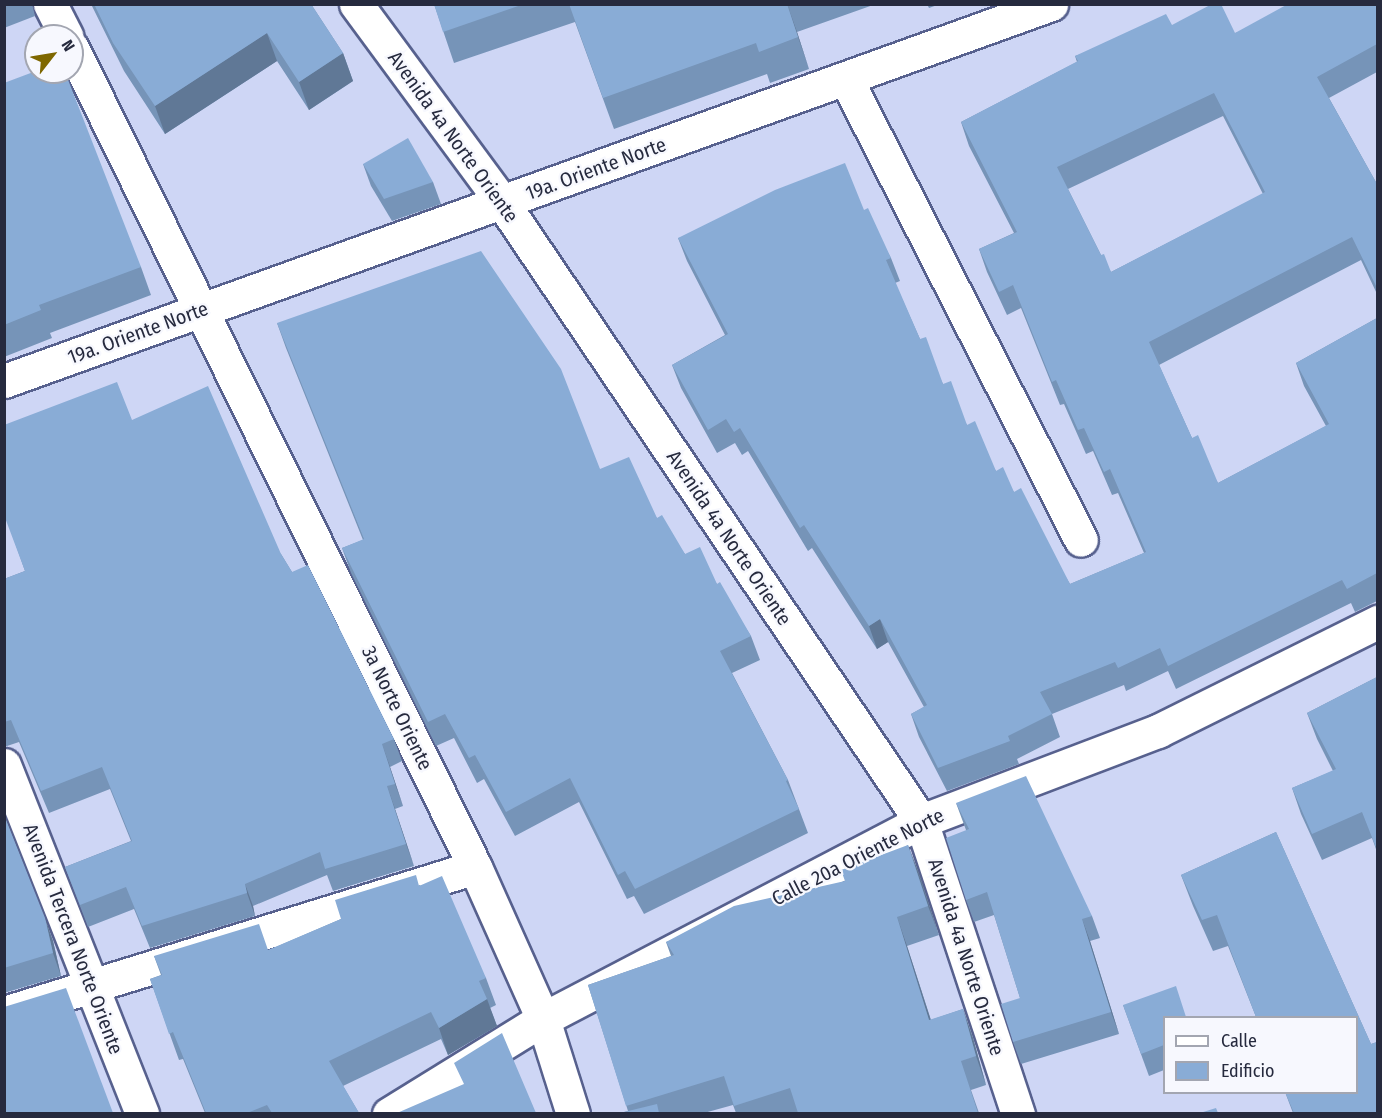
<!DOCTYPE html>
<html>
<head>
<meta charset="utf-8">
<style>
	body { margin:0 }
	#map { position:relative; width:1382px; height:1118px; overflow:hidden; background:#ced6f5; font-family:"Fira Sans Condensed",sans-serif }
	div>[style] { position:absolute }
	.roads { filter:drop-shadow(2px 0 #57618e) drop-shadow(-2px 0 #57618e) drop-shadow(0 2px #57618e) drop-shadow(0 -2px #57618e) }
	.minor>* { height:33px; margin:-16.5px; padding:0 16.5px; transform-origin:16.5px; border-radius:16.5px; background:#fff }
	.wall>* { inset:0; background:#7694b8 }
	.shaded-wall>* { inset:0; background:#607896 }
	.building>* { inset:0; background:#89acd6 }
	span { translate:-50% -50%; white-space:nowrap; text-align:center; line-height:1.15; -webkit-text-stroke:4.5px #f7f8fe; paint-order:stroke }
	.street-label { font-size:20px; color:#262a3e }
	.frame { position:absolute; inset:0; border:6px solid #262a3e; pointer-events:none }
	.legend { position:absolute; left:1163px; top:1016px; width:195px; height:78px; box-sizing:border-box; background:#f7f8fe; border:2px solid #a3a6b1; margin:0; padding:8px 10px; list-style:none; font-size:18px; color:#262a3e }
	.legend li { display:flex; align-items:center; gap:12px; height:30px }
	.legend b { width:30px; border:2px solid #a3a6b1 }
	.north { position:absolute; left:24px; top:24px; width:60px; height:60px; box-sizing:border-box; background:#f7f8fe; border:2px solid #a3a6b1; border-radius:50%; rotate:59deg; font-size:16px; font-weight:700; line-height:24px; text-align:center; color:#262a3e }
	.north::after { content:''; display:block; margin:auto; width:21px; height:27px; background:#7e6700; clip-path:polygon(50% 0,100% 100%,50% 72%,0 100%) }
</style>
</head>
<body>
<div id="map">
	<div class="roads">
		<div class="minor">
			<div style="left:50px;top:4px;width:36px;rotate:63deg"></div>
			<div style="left:356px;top:4px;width:246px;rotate:53.6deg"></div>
			<div style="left:502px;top:202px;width:747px;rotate:55.91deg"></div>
			<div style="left:921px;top:821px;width:309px;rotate:71.7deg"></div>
			<div style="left:72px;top:48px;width:913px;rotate:63.8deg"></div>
			<div style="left:475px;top:867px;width:167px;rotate:65.9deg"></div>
			<div style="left:543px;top:1019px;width:100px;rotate:72.5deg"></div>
			<div style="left:846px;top:79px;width:517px;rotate:62.99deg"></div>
			<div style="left:4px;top:381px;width:1113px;rotate:-19.8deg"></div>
			<div style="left:4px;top:765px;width:375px;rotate:68.4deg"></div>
			<div style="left:4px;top:1013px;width:493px;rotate:-17.2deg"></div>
			<div style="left:389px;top:1114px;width:181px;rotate:-31.7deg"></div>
			<div style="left:543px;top:1019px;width:427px;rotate:-27.6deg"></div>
			<div style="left:921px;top:821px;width:254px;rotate:-20.8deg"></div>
			<div style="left:1158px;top:731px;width:246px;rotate:-26.4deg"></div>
		</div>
	</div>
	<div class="wall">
		<div style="clip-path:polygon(4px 4px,32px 4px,35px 16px,4px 28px)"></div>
		<div style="clip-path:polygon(91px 4px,311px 4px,343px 53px,353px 81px,309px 110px,277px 61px,165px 134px,124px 71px)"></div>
		<div style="clip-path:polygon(434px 4px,876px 4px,797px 32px,809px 69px,770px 83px,767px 74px,614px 129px,575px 22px,454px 63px)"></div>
		<div style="clip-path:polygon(927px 4px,940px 4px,929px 8px)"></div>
		<div style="clip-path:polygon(evenodd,1377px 4px,1377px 72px,1329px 98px,1377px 184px,1377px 294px,1361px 260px,1159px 365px,1192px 438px,1218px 483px,1326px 426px,1304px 386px,1296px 363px,1377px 318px,1377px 601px,1355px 612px,1351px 603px,1176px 689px,1168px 671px,1126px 691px,1124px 685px,1052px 714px,1060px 737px,1017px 759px,1019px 764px,947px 791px,919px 737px,911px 714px,924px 707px,888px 642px,877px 649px,812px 548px,808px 551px,748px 451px,742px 455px,735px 443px,717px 453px,681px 388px,672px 365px,725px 335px,687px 261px,678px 238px,864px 210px,891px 258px,900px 281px,895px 283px,920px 339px,943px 384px,967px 425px,996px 471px,1014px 492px,1070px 584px,1144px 553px,1118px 493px,1112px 495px,1093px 451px,1086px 454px,1064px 404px,1060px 405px,1021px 308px,1007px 315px,987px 272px,979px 249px,1014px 233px,969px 146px,961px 122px,1077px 62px,1075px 56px,1172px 25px,1235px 33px,1377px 4px,1223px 116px,1263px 194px,1111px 272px,1101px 255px,1068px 189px,1223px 116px)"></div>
		<div style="clip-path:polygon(4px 83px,141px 267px,151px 295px,50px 333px,52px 338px,4px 357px)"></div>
		<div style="clip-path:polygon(363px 164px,433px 182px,441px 204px,392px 221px,371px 186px)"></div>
		<div style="clip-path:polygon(277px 323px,600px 469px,657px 518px,685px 554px,717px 584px,751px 636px,760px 660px,732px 673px,788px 780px,808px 833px,644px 914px,634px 896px,627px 899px,579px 802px,515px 836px,484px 779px,477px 783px,454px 738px,436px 746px,351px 573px,342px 548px,363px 540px,286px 348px)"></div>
		<div style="clip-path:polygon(132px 420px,281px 554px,394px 739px,402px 761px,390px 767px,403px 806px,395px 809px,414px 866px,333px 891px,327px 875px,253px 906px,255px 916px,150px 948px,134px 909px,88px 927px,65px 867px,131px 841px,110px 789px,49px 813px,19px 742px,4px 747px,4px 579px,25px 571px,7px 520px,4px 521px,4px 425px)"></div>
		<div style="clip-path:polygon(1377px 677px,1377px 852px,1372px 838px,1322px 860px,1301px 814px,1292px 788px,1333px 771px,1317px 739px,1307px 713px)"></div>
		<div style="clip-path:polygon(956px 803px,1092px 916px,1100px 938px,1090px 941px,1119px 1034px,1021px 1064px,1013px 1042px,1020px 998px,994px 915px,974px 922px,966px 900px,966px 830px)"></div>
		<div style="clip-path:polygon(4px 815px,53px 941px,61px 976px,4px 993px)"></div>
		<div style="clip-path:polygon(1276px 832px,1371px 1044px,1377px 1042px,1377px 1113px,1293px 1113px,1285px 1092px,1356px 1092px,1356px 1017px,1256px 1017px,1228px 946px,1213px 951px,1193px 906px,1181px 875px)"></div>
		<div style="clip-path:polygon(908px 845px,939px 935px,907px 946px,931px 1020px,963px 1009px,973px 1038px,986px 1085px,971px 1090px,979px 1113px,736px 1113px,733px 1105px,704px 1113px,620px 1113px,628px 1111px,588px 985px,671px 956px,666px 942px,845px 881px)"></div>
		<div style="clip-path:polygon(420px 885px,486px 978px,496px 1005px,490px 1008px,497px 1026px,448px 1055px,441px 1039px,343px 1086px,359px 1113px,205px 1113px,183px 1059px,179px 1060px,150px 979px,161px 975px,154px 956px,269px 950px)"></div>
		<div style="clip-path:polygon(1123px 1005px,1164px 1017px,1164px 1070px,1149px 1076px)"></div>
	</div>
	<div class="shaded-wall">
		<div style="clip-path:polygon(787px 4px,797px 32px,809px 69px,798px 37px)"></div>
		<div style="clip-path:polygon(267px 33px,277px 61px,165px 134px,155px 106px)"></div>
		<div style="clip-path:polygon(343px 53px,353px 81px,309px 110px,299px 82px)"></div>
		<div style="clip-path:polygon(880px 619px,888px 642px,877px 649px,869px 626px)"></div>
		<div style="clip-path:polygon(382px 744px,390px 767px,403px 806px,395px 784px)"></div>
		<div style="clip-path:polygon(387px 786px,395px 809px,414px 866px,406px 844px)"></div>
		<div style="clip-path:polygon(908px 845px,919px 873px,939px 935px,928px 906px)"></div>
		<div style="clip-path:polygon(245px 884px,253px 906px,255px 916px,247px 893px)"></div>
		<div style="clip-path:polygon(897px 917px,907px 946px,940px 1049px,929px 1020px)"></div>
		<div style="clip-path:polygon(45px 918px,53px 941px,61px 976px,53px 953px)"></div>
		<div style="clip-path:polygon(1082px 919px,1090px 941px,1119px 1034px,1111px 1012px)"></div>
		<div style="clip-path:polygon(487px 999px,497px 1026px,448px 1055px,439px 1028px)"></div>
		<div style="clip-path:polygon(963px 1009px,973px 1038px,986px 1085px,976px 1056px)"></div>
	</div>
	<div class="building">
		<div style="clip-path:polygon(94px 4px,311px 4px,343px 53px,299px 82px,267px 33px,155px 106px,113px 43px)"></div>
		<div style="clip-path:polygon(434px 4px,524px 4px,443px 32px)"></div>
		<div style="clip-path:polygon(569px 4px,787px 4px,798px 37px,759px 52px,756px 43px,603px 98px)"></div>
		<div style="clip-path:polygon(evenodd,1212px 4px,1221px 4px,1235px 33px,1288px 4px,1377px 4px,1377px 44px,1317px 77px,1377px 184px,1377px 288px,1352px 237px,1149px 342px,1192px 438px,1198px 435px,1218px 483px,1329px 424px,1296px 363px,1377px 318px,1377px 573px,1347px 589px,1342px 580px,1168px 666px,1160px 648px,1118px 668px,1115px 662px,1040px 692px,1052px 714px,1008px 736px,1010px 741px,938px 768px,911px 714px,927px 705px,880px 619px,869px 626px,804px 525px,800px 528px,740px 428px,734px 432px,726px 419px,708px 430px,672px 365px,728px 334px,678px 238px,775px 190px,845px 163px,864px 210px,868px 208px,891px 258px,886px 260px,920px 339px,926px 337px,943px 384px,951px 381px,967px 425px,975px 421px,996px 471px,1003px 467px,1014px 492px,1021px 488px,1070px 584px,1146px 552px,1110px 469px,1104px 472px,1084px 428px,1078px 430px,1056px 380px,1052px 382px,1013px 285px,999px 292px,979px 249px,1017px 232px,961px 122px,1078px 61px,1075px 56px,1166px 14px,1172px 25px,1212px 4px,1214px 93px,1265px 192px,1111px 272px,1104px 254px,1101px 255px,1057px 167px,1214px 93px)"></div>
		<div style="clip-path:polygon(36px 71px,36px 72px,65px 72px,141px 267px,39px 305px,41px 310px,4px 325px,4px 83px)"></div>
		<div style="clip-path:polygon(408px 138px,433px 182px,384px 199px,363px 164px)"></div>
		<div style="clip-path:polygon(481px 251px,561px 369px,600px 469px,629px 457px,657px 518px,662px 515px,685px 554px,700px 547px,717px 584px,720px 582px,751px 636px,720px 651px,788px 780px,786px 781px,799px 809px,635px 889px,625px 871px,618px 875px,570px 778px,506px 812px,475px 755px,469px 758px,445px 714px,428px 722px,342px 548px,364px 539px,277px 323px)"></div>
		<div style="clip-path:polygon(117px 382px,132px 420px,208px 386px,281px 554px,292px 572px,308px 565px,394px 739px,382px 744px,395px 784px,387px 786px,406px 844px,325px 869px,320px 852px,245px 884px,247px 893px,142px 926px,126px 887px,80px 905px,65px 867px,132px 841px,102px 767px,41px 791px,11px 720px,4px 722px,4px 579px,25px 571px,4px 515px,4px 425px)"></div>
		<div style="clip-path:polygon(1377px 677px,1377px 850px,1362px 812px,1312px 834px,1292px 788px,1336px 769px,1307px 713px)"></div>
		<div style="clip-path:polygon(1026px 776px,1092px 916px,1082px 919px,1111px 1012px,1013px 1042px,1001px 1004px,1020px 998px,987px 892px,966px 900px,946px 838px,969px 829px,956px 803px)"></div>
		<div style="clip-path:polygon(4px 815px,45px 918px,53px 953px,4px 968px)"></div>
		<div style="clip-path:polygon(1276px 832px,1371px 1044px,1377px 1042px,1377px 1113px,1294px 1113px,1285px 1092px,1356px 1092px,1356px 1017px,1256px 1017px,1217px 915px,1202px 920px,1181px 875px)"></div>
		<div style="clip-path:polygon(908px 845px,928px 906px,897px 917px,929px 1020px,963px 1009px,976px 1056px,961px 1061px,978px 1113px,798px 1113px,790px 1088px,734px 1106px,724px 1076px,626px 1106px,588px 985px,674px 955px,666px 942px,734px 906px,845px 881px,841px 870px)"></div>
		<div style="clip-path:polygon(416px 875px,419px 886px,442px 876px,486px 978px,479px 981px,487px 999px,439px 1028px,431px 1012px,329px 1061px,359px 1113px,272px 1113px,267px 1105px,247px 1113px,206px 1113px,173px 1032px,169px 1034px,150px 979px,162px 975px,154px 956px,259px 924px,268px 950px,341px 919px,335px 900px)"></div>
		<div style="clip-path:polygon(1176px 986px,1186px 1017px,1164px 1017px,1164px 1045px,1141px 1054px,1123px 1005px)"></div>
		<div style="clip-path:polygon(66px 988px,113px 1113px,4px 1113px,4px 1007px)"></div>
		<div style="clip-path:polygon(502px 1033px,536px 1113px,397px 1113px,464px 1084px,454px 1063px)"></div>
		<div style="clip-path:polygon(657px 1104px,659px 1113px,620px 1113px)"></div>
		<div style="clip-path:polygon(1216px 1108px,1218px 1113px,1200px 1113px)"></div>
	</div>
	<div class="street-label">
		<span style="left:453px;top:137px;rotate:54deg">Avenida 4a Norte Oriente</span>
		<span style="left:596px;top:169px;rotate:-20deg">19a. Oriente Norte</span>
		<span style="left:138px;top:333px;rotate:-20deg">19a. Oriente Norte</span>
		<span style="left:729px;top:538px;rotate:56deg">Avenida 4a Norte Oriente</span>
		<span style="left:397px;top:708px;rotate:64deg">3a Norte Oriente</span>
		<span style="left:858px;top:857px;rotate:-27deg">Calle 20a Oriente Norte</span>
		<span style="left:73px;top:939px;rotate:69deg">Avenida Tercera Norte Oriente</span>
		<span style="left:966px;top:957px;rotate:72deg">Avenida 4a Norte Oriente</span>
	</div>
	<div class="frame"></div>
	<ul class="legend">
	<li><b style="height:8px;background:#fff"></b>Calle</li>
	<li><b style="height:16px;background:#89acd6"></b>Edificio</li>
	</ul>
	<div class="north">N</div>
</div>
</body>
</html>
